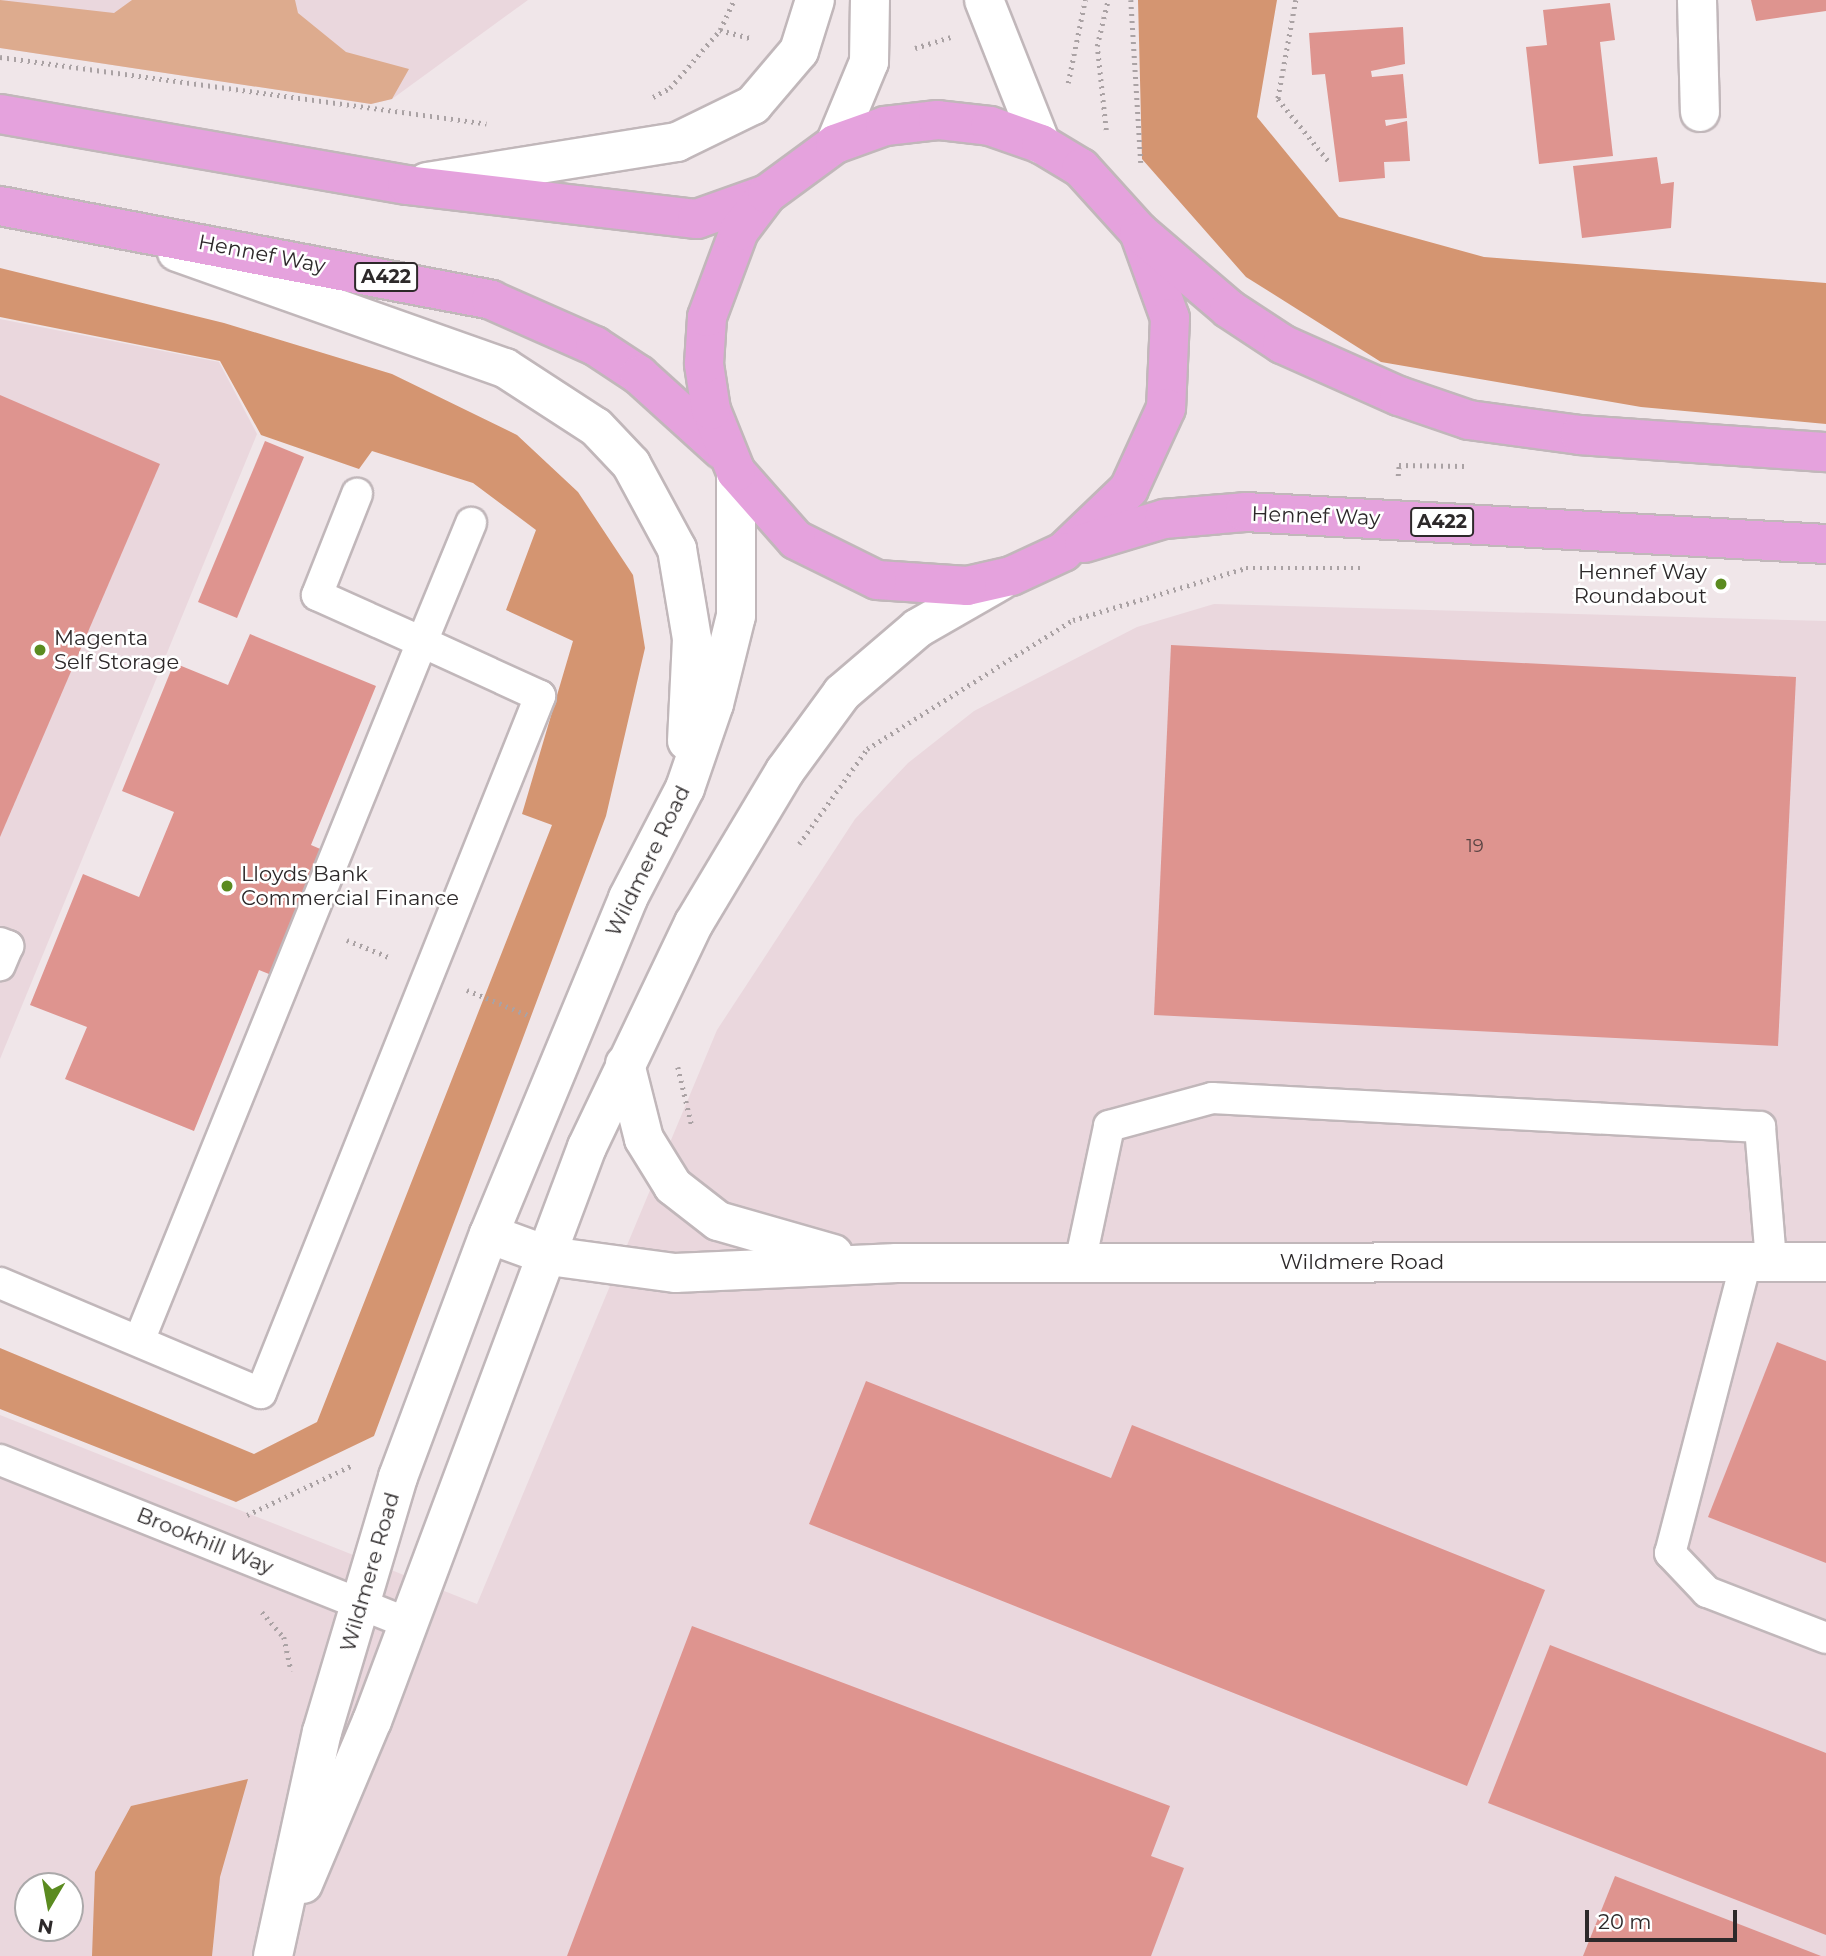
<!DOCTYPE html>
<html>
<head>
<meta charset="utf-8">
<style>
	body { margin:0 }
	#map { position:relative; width:1826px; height:1956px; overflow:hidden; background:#f0e6e9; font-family:Montserrat,sans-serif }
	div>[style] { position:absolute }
	.built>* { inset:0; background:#ead7dd }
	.green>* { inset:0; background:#ddab8e }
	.forest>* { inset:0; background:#d49571 }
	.building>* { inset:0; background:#de948f }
	.path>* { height:4.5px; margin-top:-2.25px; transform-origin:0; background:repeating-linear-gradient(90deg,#aaa2a4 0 2px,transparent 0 7px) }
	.roads { filter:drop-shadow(2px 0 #c1b7ba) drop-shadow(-2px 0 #c1b7ba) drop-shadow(0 2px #c1b7ba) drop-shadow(0 -2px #c1b7ba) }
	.lane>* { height:30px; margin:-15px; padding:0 15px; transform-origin:15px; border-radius:15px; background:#fff }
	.street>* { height:38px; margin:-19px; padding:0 19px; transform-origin:19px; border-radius:19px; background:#fff }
	.secondary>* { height:38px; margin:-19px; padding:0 19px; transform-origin:19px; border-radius:19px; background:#fff }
	.highway>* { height:38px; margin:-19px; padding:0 19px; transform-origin:19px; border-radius:19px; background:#e5a2dd }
	.dots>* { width:19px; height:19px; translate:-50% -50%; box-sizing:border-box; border:4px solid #fff; border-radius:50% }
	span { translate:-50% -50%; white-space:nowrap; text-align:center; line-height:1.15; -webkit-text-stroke:5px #fff; paint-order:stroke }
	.number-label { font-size:18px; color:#594443 }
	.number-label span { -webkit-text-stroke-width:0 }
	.shield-label span { padding:2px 5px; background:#fff; border:2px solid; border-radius:5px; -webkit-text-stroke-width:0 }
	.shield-label { font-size:19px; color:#2d292a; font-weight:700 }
	.street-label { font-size:21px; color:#2d292a }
	.poi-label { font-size:21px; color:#2d292a }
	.right { translate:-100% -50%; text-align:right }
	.left { translate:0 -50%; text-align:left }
	.north { position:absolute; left:14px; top:1872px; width:70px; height:70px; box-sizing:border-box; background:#fff; border:2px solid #aba9aa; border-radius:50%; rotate:190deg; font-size:19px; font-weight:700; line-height:28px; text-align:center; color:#2d292a }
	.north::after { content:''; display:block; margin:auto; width:24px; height:32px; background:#5b8b20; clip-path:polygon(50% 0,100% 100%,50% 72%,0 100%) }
	.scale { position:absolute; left:1585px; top:1910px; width:152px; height:32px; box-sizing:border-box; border:4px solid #2d292a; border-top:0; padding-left:9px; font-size:21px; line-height:24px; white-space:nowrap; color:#2d292a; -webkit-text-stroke:5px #fff; paint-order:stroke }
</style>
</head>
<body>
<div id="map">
	<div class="built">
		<div style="clip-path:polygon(0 0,528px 0,392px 99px,371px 104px,0 48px)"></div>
		<div style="clip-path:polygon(0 319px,219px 362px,257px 434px,0 1059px)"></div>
		<div style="clip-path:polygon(evenodd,1214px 604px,1826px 621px,1826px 1956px,0 1956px,0 1415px,477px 1604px,717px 1030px,855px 819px,908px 763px,974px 711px,1137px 627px,1214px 604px,28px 1886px,70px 1886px,70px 1928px,28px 1928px,28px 1886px)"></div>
	</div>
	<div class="green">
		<div style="clip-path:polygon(0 0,114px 13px,132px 0,295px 0,298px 13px,346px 52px,409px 69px,392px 99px,371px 104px,0 48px)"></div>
	</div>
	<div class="forest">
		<div style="clip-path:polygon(1138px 0,1277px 0,1257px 117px,1339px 217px,1484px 257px,1826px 283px,1826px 424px,1641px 407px,1381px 362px,1246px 277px,1142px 159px)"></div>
		<div style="clip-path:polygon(0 268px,224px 323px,392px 374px,517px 435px,578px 492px,633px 575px,645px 648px,606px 816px,374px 1436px,236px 1502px,0 1409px,0 1348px,254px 1454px,317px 1422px,552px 825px,522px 814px,573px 641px,506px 610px,536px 530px,473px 483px,372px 451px,359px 469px,261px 435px,220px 361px,0 317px)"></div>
		<div style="clip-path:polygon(248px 1779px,220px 1877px,212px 1956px,92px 1956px,95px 1872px,131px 1806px)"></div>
	</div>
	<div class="building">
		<div style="clip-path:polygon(1751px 0,1826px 0,1826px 11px,1756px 21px)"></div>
		<div style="clip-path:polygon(1610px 3px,1615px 40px,1600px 42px,1613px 156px,1539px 164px,1526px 47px,1547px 45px,1543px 10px)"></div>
		<div style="clip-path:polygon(1403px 27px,1405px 64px,1371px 71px,1372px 77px,1403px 74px,1407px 118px,1385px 120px,1386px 126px,1407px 121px,1410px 161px,1384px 162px,1385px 178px,1339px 182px,1325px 74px,1312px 75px,1309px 33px)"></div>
		<div style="clip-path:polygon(1657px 157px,1661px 184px,1674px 182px,1671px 228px,1582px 238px,1573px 166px)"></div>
		<div style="clip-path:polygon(0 395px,160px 464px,0 837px)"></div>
		<div style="clip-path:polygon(265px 441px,304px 457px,237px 618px,198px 602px)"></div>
		<div style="clip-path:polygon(250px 634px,376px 686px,311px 845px,325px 851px,274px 976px,259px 970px,194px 1131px,65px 1079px,87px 1027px,30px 1005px,83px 874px,139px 897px,174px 812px,122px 791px,174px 663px,228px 685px)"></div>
		<div style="clip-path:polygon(1171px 645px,1796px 677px,1778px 1046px,1154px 1015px)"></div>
		<div style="clip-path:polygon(1777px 1342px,1826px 1361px,1826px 1563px,1708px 1517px)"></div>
		<div style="clip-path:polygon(866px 1381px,1111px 1478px,1132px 1425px,1545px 1590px,1467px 1786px,809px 1524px)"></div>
		<div style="clip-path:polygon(692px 1626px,1170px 1806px,1151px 1856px,1184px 1868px,1151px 1956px,567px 1956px)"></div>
		<div style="clip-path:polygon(1550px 1645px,1826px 1753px,1826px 1935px,1488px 1803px)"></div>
		<div style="clip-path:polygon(1615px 1876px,1821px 1956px,1583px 1956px)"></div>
	</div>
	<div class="path">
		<div style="left:1131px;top:0;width:163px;rotate:86.5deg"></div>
		<div style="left:1296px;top:0;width:101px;rotate:100.3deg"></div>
		<div style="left:1278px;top:99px;width:82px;rotate:50.9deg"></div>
		<div style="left:720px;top:30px;width:31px;rotate:15deg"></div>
		<div style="left:915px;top:48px;width:37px;rotate:-17deg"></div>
		<div style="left:0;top:57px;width:491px;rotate:7.8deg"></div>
		<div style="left:1068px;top:83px;width:85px;rotate:-78.4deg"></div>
		<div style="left:653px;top:97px;width:19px;rotate:-28deg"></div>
		<div style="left:670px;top:88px;width:77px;rotate:-49.2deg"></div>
		<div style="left:720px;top:30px;width:33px;rotate:-65deg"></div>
		<div style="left:1106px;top:130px;width:84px;rotate:-96.1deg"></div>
		<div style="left:1097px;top:46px;width:47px;rotate:-76.6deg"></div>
		<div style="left:1398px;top:476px;width:11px;rotate:-85deg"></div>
		<div style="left:1399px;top:465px;width:65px;rotate:0.9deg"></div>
		<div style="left:799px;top:844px;width:117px;rotate:-54.4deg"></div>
		<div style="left:867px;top:749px;width:243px;rotate:-32.1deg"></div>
		<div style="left:1073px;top:620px;width:181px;rotate:-16.7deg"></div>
		<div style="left:1246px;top:568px;width:115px"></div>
		<div style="left:347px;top:940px;width:48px;rotate:22.2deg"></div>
		<div style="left:467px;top:990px;width:68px;rotate:22.4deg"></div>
		<div style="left:678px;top:1067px;width:61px;rotate:76.7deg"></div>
		<div style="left:247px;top:1515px;width:117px;rotate:-25.3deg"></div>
		<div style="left:262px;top:1612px;width:33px;rotate:49deg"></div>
		<div style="left:284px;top:1637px;width:35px;rotate:78deg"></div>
	</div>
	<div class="roads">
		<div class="lane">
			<div style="left:0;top:943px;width:9px;rotate:21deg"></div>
			<div style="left:8px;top:946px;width:21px;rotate:113deg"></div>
			<div style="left:1746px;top:1262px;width:301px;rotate:104.6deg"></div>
			<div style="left:1670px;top:1553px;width:54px;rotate:46.5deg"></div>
			<div style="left:1707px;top:1592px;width:128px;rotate:21.1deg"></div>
			<div style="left:1080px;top:1263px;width:140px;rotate:-78deg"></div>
			<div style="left:1109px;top:1126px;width:107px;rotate:-15.2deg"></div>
			<div style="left:1212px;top:1098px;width:549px;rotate:3.03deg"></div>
			<div style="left:1760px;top:1127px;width:135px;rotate:85.3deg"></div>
			<div style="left:0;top:1283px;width:283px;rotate:22.9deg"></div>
			<div style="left:261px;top:1393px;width:751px;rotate:-68.18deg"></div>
			<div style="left:540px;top:696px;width:130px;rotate:-155.4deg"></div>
			<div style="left:422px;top:642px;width:129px;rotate:-67.6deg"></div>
			<div style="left:139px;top:1341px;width:754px;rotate:-67.96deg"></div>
			<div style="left:422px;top:642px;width:115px;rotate:-155.9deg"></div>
			<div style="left:317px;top:595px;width:109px;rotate:-68.4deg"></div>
			<div style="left:0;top:1460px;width:441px;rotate:21.8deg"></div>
		</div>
		<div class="street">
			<div style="left:1697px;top:0;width:112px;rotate:88.5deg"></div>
			<div style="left:177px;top:252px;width:348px;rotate:19.5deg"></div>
			<div style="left:505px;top:368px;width:108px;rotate:33deg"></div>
			<div style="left:596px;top:427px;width:51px;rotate:46.6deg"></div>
			<div style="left:631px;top:464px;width:97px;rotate:61.6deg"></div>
			<div style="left:677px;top:549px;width:91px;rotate:80.5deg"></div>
			<div style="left:692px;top:639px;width:102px;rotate:92.8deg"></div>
			<div style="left:625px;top:1064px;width:77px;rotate:75.8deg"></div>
			<div style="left:644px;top:1139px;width:55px;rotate:58.3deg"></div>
			<div style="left:673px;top:1186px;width:57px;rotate:37.9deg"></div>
			<div style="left:718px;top:1221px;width:120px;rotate:16deg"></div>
			<div style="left:489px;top:1234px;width:64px;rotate:20.1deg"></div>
			<div style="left:549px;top:1256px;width:127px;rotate:7.7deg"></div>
			<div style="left:675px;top:1273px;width:222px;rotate:-2.6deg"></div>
			<div style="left:897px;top:1263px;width:929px;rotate:-0.06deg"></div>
			<div style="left:303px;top:1884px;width:177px;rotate:-67.1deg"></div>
			<div style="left:372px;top:1721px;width:613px;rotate:-69.47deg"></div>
			<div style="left:587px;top:1147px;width:248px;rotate:-64.5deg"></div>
			<div style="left:694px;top:923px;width:177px;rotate:-59.1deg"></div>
			<div style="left:785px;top:771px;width:97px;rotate:-53.8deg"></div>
			<div style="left:842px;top:693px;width:100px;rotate:-40.5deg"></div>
			<div style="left:918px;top:628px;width:95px;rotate:-29.8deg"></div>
			<div style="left:273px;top:1956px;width:229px;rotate:-77.7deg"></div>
			<div style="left:322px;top:1732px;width:266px;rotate:-73.4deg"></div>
			<div style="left:398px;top:1477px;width:259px;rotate:-69.5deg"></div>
			<div style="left:489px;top:1234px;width:364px;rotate:-67.5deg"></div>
			<div style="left:628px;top:898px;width:124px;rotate:-62.6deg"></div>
			<div style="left:685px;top:788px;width:89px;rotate:-71deg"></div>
			<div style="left:714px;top:704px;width:91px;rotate:-76deg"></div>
			<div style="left:736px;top:616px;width:144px;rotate:-90deg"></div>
		</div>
		<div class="secondary">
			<div style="left:984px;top:0;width:155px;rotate:68.4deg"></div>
			<div style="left:835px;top:144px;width:89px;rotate:-67.5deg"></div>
			<div style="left:869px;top:62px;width:62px;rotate:-89.1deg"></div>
			<div style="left:427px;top:182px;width:253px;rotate:-9.1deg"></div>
			<div style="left:677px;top:142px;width:85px;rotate:-26deg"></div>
			<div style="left:753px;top:105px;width:71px;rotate:-49.6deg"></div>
			<div style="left:799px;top:51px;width:53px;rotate:-72.6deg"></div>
		</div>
		<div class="highway">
			<div style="left:0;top:114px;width:413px;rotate:9.9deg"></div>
			<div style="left:407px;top:185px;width:292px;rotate:6.7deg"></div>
			<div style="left:697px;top:219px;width:74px;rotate:-19.7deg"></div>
			<div style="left:0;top:206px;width:500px;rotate:10.8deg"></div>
			<div style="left:491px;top:300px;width:114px;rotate:23.9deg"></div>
			<div style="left:595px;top:346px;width:53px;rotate:33.4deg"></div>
			<div style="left:639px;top:375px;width:112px;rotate:42.1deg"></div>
			<div style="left:1139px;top:232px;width:91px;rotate:70.2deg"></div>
			<div style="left:1170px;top:318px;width:90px;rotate:92.5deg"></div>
			<div style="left:1166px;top:408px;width:89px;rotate:114.6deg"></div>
			<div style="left:1129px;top:489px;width:91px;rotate:136.3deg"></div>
			<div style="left:1063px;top:552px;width:57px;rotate:155.2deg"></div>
			<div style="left:1011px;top:576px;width:45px;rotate:167.2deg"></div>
			<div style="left:967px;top:586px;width:90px;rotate:-176.2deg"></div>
			<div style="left:877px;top:580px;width:90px;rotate:-153.7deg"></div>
			<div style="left:796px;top:540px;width:91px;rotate:-131.4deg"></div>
			<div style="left:736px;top:472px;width:67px;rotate:-112deg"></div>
			<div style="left:711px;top:410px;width:47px;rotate:-98.7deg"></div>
			<div style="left:704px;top:364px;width:47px;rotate:-86.3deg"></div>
			<div style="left:707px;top:317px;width:92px;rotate:-69.6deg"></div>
			<div style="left:739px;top:231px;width:46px;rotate:-52.9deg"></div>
			<div style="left:767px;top:194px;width:84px;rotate:-36.3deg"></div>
			<div style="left:835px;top:144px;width:53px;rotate:-19.8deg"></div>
			<div style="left:885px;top:126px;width:53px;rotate:-6.5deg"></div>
			<div style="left:938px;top:120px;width:52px;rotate:6.6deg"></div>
			<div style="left:990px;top:126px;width:54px;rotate:19.4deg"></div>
			<div style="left:1041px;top:144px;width:47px;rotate:31deg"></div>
			<div style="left:1081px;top:168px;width:86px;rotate:47.8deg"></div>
			<div style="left:1139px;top:232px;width:118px;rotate:40.5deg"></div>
			<div style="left:1229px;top:309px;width:64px;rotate:33.4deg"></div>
			<div style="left:1282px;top:344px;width:128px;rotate:24deg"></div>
			<div style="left:1399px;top:396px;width:74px;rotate:18.9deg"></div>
			<div style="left:1469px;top:420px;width:112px;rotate:7.7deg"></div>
			<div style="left:1580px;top:435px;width:247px;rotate:4deg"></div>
			<div style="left:1084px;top:543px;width:84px;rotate:-16.7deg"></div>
			<div style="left:1164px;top:519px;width:81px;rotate:-4.9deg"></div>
			<div style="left:1245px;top:512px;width:582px;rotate:3.15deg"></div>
		</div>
	</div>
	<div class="dots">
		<div style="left:1721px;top:584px;background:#5b8b20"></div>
		<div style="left:40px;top:650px;background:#5b8b20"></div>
		<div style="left:227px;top:886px;background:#5b8b20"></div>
	</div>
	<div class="number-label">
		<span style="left:1475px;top:846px">19</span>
	</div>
	<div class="shield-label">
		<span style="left:386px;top:277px">A422</span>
		<span style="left:1442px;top:522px">A422</span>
	</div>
	<div class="street-label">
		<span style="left:262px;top:254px;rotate:11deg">Hennef Way</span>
		<span style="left:1316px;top:516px;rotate:2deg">Hennef Way</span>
		<span style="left:648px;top:861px;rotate:-64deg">Wildmere Road</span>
		<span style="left:1362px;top:1262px">Wildmere Road</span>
		<span style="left:205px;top:1541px;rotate:22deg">Brookhill Way</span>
		<span style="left:370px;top:1572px;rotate:-74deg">Wildmere Road</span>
	</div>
	<div class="poi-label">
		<span class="right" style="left:1707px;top:584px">Hennef Way<br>Roundabout</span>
		<span class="left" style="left:54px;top:650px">Magenta<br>Self Storage</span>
		<span class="left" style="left:241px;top:886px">Lloyds Bank<br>Commercial Finance</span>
	</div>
	<div class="north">N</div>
	<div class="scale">20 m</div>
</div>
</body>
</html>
